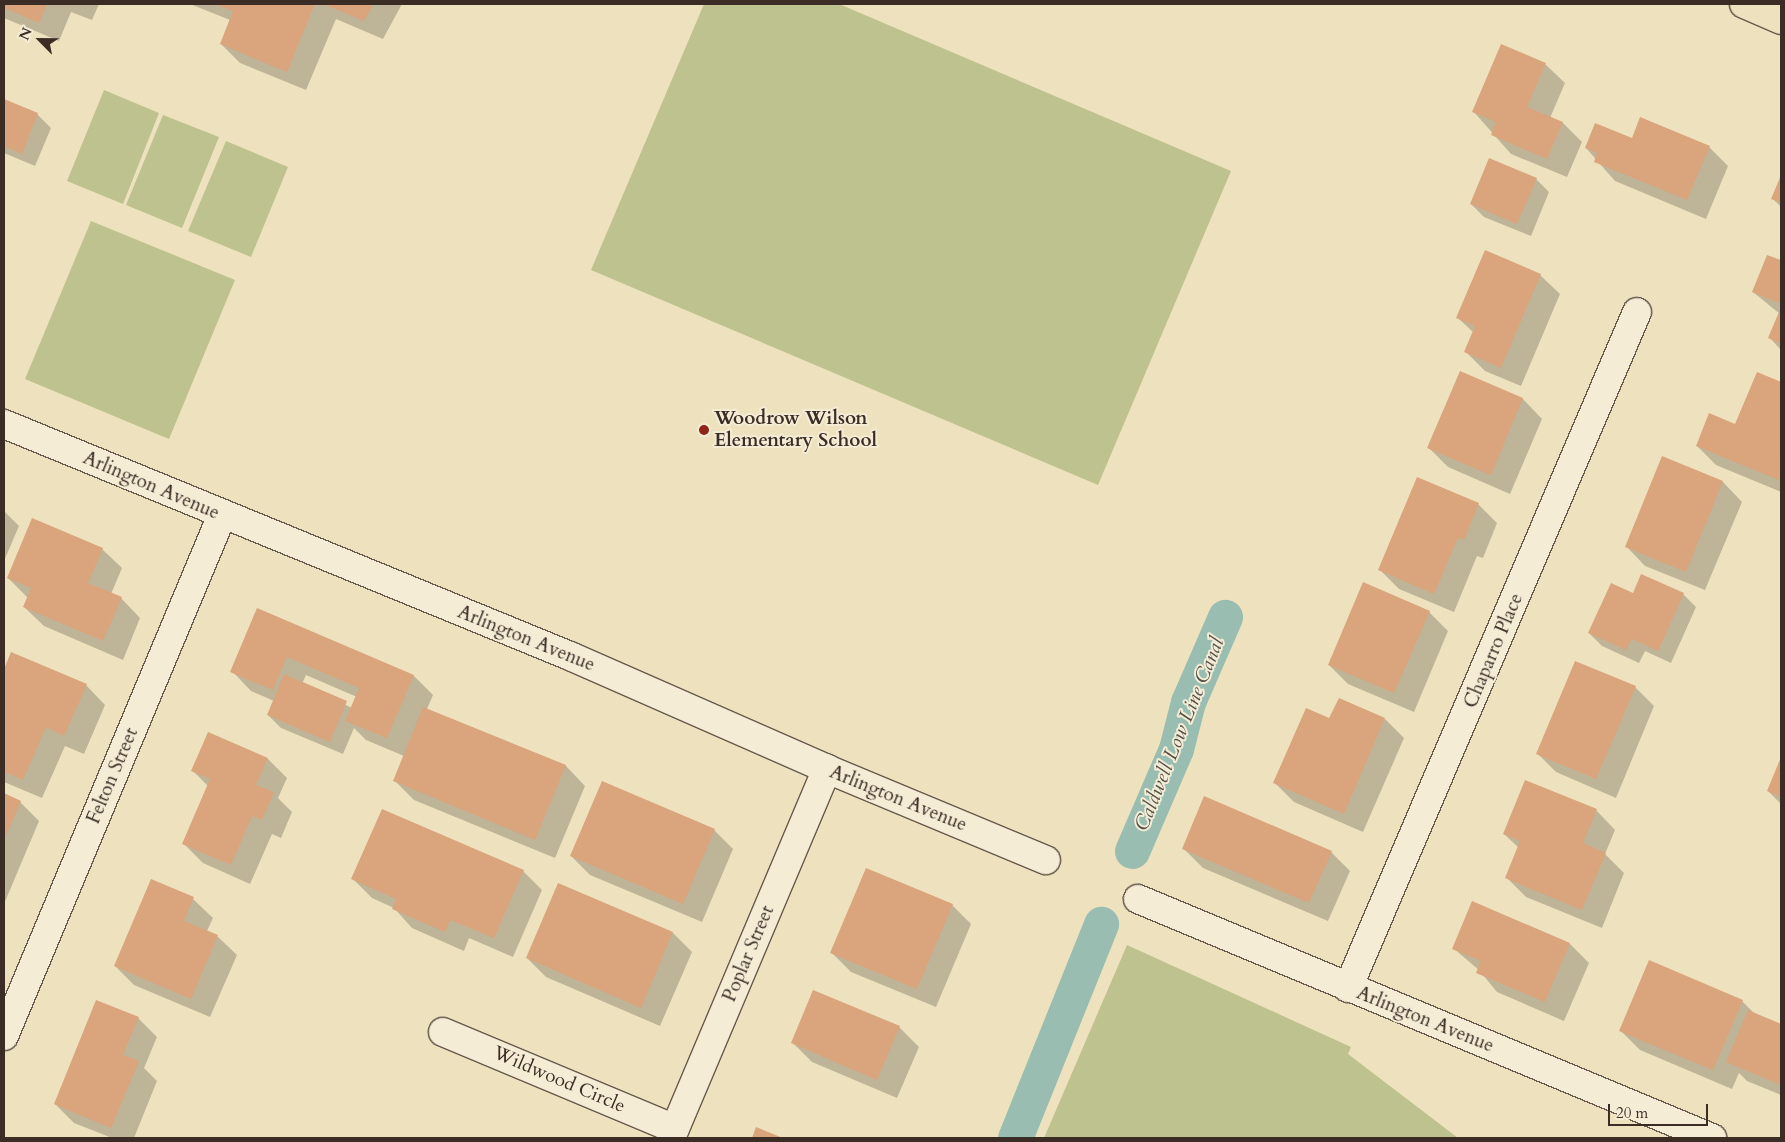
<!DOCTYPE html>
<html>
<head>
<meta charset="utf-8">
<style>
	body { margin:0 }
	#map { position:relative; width:1785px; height:1142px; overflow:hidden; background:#eee2be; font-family:Cardo,serif }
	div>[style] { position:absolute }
	.green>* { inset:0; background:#bec28e }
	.shadow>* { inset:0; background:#0003 }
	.canal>* { height:35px; margin:-17.5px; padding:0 17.5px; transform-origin:17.5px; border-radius:17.5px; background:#99beb1 }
	.building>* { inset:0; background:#daa47c }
	.roads { filter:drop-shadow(1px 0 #685a4c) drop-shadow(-1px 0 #685a4c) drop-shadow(0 1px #685a4c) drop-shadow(0 -1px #685a4c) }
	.minor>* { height:28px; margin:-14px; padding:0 14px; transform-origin:14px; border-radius:14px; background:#f4ecd5 }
	.major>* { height:28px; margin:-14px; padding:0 14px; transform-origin:14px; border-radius:14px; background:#eee2be }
	.dots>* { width:14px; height:14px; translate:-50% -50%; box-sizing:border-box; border:2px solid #f4ecd5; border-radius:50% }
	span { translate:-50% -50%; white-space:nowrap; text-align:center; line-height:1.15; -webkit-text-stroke:4px #f4ecd5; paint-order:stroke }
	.poi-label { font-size:19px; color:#3b2c26; font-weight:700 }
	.left { translate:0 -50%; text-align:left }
	.street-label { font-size:19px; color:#3b2c26 }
	.water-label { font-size:20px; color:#525049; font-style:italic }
	.frame { position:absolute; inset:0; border:5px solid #3b2c26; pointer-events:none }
	.north { position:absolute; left:15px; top:15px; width:50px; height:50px; -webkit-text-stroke:4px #f4ecd5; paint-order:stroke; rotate:293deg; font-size:14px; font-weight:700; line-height:20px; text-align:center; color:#3b2c26 }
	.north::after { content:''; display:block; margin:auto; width:18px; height:22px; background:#3b2c26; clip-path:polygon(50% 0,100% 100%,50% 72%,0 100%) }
	.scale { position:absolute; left:1608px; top:1104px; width:100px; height:22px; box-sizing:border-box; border:2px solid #3b2c26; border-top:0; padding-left:6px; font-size:15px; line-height:18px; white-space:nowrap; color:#3b2c26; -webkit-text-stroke:4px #f4ecd5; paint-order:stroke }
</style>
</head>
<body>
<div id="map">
	<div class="green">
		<div style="clip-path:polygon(704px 4px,839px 4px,1231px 171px,1098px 485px,591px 270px)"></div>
		<div style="clip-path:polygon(104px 90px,159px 113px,123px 204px,67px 181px)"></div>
		<div style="clip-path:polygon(163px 115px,219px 137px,182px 228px,126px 205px)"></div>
		<div style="clip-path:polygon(226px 141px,288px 167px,251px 257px,188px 231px)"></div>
		<div style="clip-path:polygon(91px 221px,235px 280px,169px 439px,25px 379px)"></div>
		<div style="clip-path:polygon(1127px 945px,1351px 1047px,1348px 1054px,1458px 1138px,1044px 1138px)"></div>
	</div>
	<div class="shadow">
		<div style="clip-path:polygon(4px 4px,99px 4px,92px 20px,71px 12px,59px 41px,4px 18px)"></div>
		<div style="clip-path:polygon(190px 4px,402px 4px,383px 39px,336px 19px,306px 90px,240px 63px,221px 44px,230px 20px)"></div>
		<div style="clip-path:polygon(1545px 64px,1565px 83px,1550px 118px,1563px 123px,1582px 142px,1567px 177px,1511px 154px,1473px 111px)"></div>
		<div style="clip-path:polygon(4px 100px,38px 115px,51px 128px,35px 166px,4px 153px)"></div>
		<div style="clip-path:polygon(1633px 140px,1709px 147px,1728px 166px,1706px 219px,1615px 181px,1586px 148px)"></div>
		<div style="clip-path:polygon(1781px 178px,1781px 207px,1773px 199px)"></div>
		<div style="clip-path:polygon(1536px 179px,1549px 192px,1531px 236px,1484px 217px,1471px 204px)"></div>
		<div style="clip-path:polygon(1768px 256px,1781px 262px,1781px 350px,1770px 338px,1780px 314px,1753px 292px)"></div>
		<div style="clip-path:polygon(1540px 275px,1560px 294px,1521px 386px,1485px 371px,1466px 352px,1474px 333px,1458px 318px)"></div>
		<div style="clip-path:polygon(1460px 373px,1523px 399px,1542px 419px,1510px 494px,1448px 467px,1429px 448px)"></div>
		<div style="clip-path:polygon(1757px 373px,1781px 383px,1781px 492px,1716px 465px,1697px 446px,1736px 425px)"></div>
		<div style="clip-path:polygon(1663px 458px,1723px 482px,1742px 502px,1705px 590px,1645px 566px,1626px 546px)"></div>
		<div style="clip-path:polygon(1478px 504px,1497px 523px,1483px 558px,1477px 556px,1454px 612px,1399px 589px,1380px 570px)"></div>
		<div style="clip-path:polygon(4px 511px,19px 526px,4px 561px)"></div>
		<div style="clip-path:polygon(102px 549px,122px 568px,111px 594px,121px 598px,140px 618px,123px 660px,44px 626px,24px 607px,28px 598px,8px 578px)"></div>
		<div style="clip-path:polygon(1642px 576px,1683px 594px,1696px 607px,1671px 663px,1645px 651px,1639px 663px,1602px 646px,1589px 633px,1633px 595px)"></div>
		<div style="clip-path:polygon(evenodd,258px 609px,414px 676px,433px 695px,427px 709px,566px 766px,585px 786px,555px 858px,414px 800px,394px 780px,404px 756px,366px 740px,354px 728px,343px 754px,281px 728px,268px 715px,274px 701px,251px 691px,232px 671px,258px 609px,306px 675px,357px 697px,352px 708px,302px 684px,306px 675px)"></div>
		<div style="clip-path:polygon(1429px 612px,1448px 631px,1414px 712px,1348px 684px,1329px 665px)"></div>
		<div style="clip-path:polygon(12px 653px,86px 685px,105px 705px,84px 754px,65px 746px,42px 798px,4px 782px,4px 672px)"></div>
		<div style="clip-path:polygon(1635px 687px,1654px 706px,1616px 798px,1556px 772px,1537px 753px)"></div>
		<div style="clip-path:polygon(1385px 719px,1404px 738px,1363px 832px,1294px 802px,1275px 783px)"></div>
		<div style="clip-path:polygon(209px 733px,268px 759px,287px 778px,278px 798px,292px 812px,281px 838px,272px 834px,250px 884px,203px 863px,184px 844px,209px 787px,193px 771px)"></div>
		<div style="clip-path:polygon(1781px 760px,1781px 804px,1768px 791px)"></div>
		<div style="clip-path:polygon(4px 795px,20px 802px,39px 821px,4px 904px)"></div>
		<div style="clip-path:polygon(1596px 810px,1615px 830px,1605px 854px,1624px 873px,1602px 928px,1526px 897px,1507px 878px,1519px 848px,1504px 834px)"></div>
		<div style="clip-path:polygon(714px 830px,733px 849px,702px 922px,590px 875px,571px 856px)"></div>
		<div style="clip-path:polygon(1184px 849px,1331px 852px,1350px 871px,1328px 921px,1203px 868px)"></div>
		<div style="clip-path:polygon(523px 871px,542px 890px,513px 957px,469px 938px,464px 951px,412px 928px,394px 908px,372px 898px,353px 879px)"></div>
		<div style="clip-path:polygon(559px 884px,673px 933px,692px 952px,660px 1026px,546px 977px,527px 958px)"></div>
		<div style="clip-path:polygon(193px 899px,213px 918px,207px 931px,217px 936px,237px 955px,210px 1017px,134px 985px,115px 966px)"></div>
		<div style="clip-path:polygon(952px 905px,971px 924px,936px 1007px,851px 972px,832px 953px)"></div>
		<div style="clip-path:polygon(1570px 944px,1589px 963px,1564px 1021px,1497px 992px,1479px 970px,1453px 948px)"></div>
		<div style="clip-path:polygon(1742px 1001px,1755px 1014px,1781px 1025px,1781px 1095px,1747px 1081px,1739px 1073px,1732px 1089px,1640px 1050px,1621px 1031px)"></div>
		<div style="clip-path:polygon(138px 1018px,157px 1037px,144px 1068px,157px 1081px,134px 1138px,112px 1138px,74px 1123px,55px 1104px)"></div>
		<div style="clip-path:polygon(899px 1027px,919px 1047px,897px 1098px,812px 1062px,792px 1042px)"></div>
	</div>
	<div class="canal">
		<div style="left:1132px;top:851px;width:111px;rotate:-66.7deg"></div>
		<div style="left:1176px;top:749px;width:49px;rotate:-75.7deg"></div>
		<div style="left:1188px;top:702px;width:93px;rotate:-66.5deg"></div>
		<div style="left:1015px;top:1138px;width:231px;rotate:-68.1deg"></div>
	</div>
	<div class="building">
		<div style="clip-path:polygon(4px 4px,47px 4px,39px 23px,4px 8px)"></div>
		<div style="clip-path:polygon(215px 4px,315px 4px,287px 72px,220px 44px,233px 11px)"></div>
		<div style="clip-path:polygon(323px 4px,373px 4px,364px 21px)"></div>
		<div style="clip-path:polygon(1501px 44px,1546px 63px,1527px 107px,1563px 122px,1547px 159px,1491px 135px,1496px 122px,1472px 112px)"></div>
		<div style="clip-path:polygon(4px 99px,38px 113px,22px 154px,4px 146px)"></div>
		<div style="clip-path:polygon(1640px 117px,1710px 146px,1687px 200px,1594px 162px,1597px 153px,1585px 148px,1595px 123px,1632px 138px)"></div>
		<div style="clip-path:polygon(1489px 158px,1537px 178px,1517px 224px,1470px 204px)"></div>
		<div style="clip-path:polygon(1781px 175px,1781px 203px,1771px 199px)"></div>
		<div style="clip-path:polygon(1485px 250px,1541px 274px,1501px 368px,1464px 352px,1475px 326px,1456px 318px)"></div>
		<div style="clip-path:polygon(1767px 255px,1781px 260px,1781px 304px,1752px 292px)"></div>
		<div style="clip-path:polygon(1781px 307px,1781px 344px,1768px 338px)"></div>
		<div style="clip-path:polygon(1460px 371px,1523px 398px,1491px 475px,1427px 448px)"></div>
		<div style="clip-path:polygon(1757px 372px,1781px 382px,1779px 480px,1696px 446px,1709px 413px,1735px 424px)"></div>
		<div style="clip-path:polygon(1662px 456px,1723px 481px,1686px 572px,1625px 547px)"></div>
		<div style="clip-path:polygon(1417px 477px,1479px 503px,1464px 540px,1458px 538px,1434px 594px,1378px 570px)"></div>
		<div style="clip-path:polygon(32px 518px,103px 548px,88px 583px,122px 597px,103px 641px,23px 607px,31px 588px,7px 578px)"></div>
		<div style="clip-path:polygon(1641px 574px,1684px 593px,1658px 651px,1632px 639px,1626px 650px,1588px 633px,1611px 583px,1633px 593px)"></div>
		<div style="clip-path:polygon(1363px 582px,1430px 611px,1394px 693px,1328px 665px)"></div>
		<div style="clip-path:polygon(257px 608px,414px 675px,387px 738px,345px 721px,359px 688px,287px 657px,273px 690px,230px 672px)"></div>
		<div style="clip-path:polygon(11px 652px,87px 684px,64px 736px,46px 727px,23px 780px,4px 772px,4px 669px)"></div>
		<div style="clip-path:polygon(1575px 661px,1636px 686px,1596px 779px,1536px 754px)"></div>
		<div style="clip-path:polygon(284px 674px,347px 701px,330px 742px,267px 715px)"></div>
		<div style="clip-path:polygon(1339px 698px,1385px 718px,1344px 814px,1273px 783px,1306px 708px,1329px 718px)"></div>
		<div style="clip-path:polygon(423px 707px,566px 765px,535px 840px,393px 781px)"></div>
		<div style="clip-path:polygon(208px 732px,268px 758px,256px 785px,274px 792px,262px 820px,252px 816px,231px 865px,182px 844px,210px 779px,191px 771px)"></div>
		<div style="clip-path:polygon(1781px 757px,1781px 797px,1767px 791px)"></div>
		<div style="clip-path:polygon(1525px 780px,1597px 809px,1583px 843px,1606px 853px,1582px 910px,1505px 878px,1520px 841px,1503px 834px)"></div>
		<div style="clip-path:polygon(602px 781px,715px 829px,683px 904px,570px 856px)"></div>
		<div style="clip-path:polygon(4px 793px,21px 801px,4px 840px)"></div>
		<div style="clip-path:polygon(1204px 796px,1332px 851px,1309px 903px,1182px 849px)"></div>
		<div style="clip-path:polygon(382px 809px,524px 870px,494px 938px,450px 920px,445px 932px,392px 909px,396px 899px,351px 879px)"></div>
		<div style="clip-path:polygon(866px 868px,953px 904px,917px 989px,830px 953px)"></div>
		<div style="clip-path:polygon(151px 879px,194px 897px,184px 921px,218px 935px,191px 999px,114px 966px)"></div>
		<div style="clip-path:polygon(558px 883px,673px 932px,641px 1008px,526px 958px)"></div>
		<div style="clip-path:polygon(1472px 901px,1570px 943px,1545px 1002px,1476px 973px,1481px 961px,1452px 949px)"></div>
		<div style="clip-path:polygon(1649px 960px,1743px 1000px,1713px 1070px,1619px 1031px)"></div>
		<div style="clip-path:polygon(813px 990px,900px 1026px,877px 1080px,791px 1043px)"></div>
		<div style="clip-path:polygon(96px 1000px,139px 1017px,123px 1055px,139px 1061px,111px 1128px,54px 1104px)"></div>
		<div style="clip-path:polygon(1748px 1010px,1781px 1024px,1781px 1085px,1726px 1062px)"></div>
		<div style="clip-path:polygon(756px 1127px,783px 1138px,752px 1138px)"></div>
	</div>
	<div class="roads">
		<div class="minor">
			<div style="left:4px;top:424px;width:612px;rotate:22.29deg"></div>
			<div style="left:570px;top:656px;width:281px;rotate:23.7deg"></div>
			<div style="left:827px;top:769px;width:237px;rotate:22.6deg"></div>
			<div style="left:1138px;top:899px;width:622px;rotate:22.61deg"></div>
			<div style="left:1348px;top:988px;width:735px;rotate:-66.85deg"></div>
			<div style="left:443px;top:1032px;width:251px;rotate:22.7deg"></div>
			<div style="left:4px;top:1036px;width:565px;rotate:-67.29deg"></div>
			<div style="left:671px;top:1138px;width:401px;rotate:-67.1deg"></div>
		</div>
		<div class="major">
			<div style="left:1744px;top:4px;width:40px;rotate:23.4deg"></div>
		</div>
	</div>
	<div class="dots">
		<div style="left:704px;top:430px;background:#8f2418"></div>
	</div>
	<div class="poi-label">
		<span class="left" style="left:714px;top:430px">Woodrow Wilson<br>Elementary School</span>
	</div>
	<div class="street-label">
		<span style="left:151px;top:486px;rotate:23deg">Arlington Avenue</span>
		<span style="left:526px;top:639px;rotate:22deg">Arlington Avenue</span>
		<span style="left:1494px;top:651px;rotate:-67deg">Chaparro Place</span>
		<span style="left:113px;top:776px;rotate:-67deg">Felton Street</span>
		<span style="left:898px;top:799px;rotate:22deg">Arlington Avenue</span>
		<span style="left:749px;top:954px;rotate:-67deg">Poplar Street</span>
		<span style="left:1425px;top:1020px;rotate:22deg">Arlington Avenue</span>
		<span style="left:559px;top:1080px;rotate:23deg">Wildwood Circle</span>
	</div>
	<div class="water-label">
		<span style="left:1179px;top:734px;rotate:-68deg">Caldwell Low Line Canal</span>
	</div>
	<div class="frame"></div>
	<div class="north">N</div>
	<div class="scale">20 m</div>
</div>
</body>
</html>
